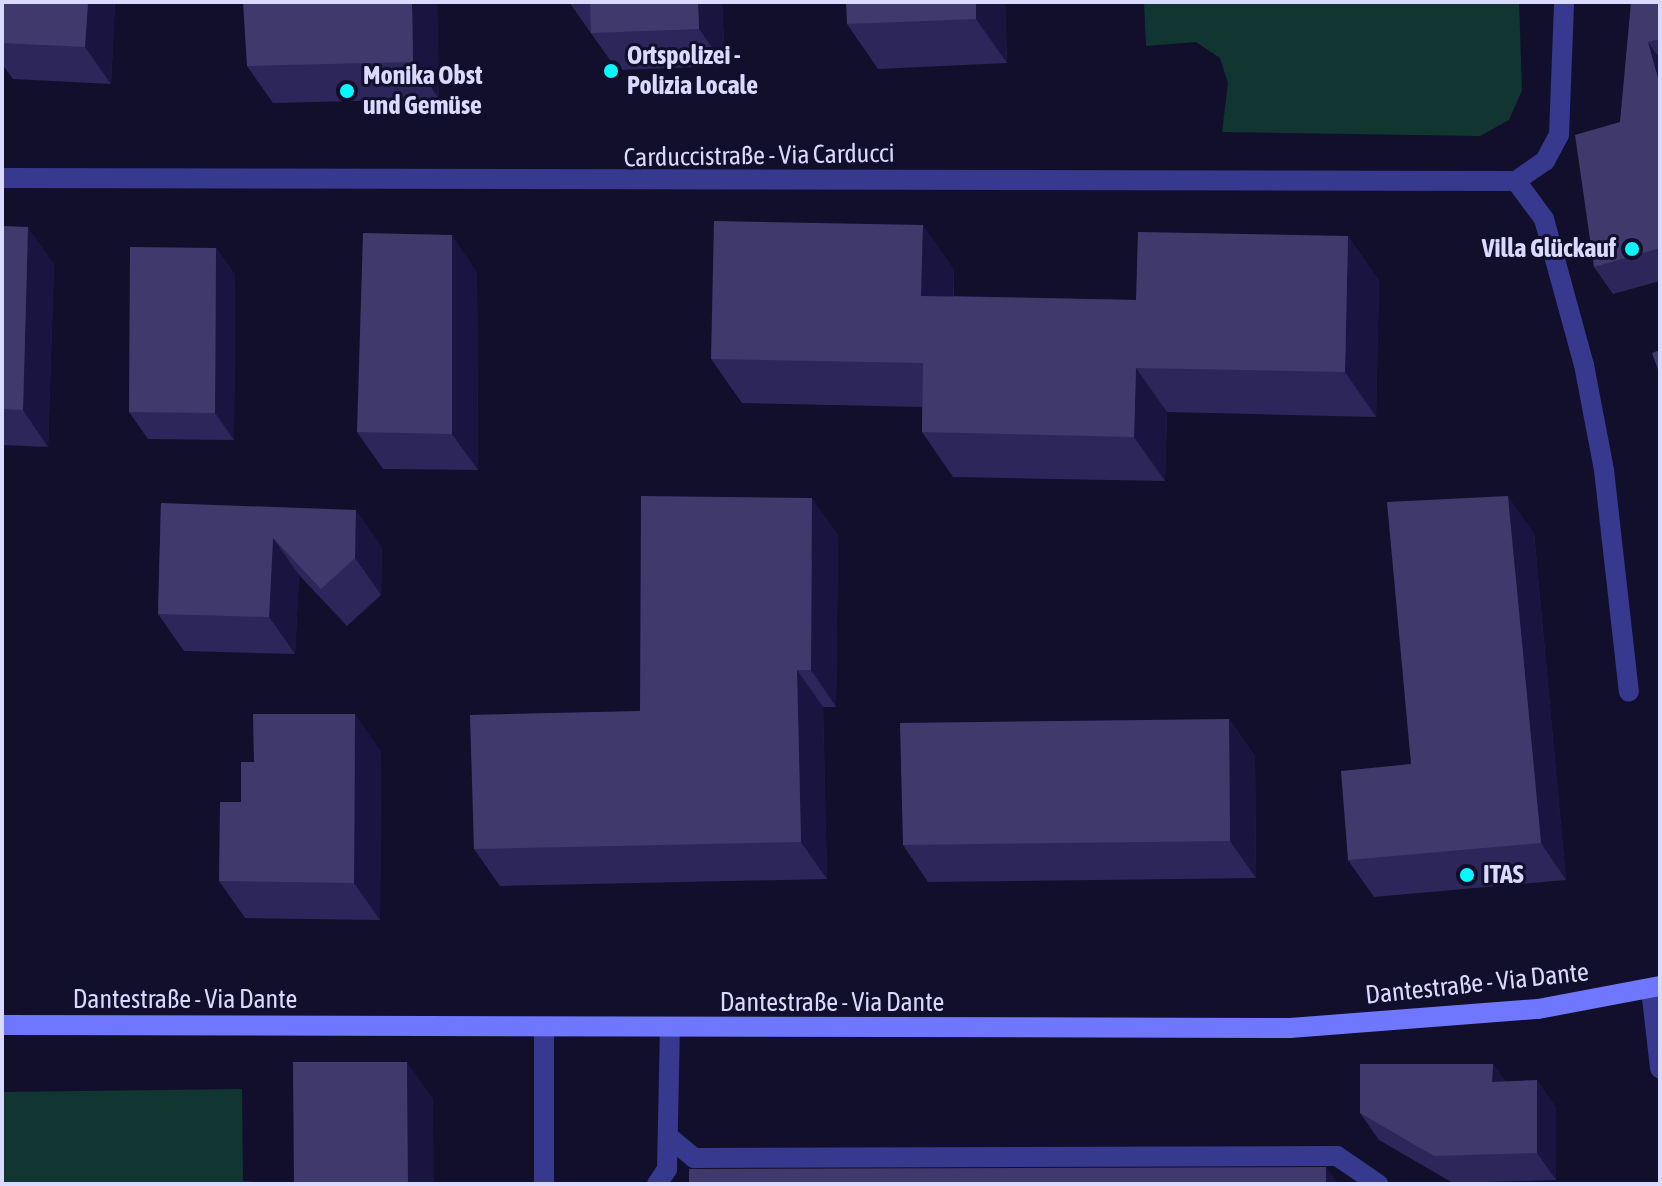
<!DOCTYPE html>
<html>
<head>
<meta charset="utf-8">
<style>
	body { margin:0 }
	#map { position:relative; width:1662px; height:1186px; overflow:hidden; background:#110f2b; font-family:"Asap Condensed",sans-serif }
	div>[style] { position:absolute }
	.green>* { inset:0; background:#113632 }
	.lane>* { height:20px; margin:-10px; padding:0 10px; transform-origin:10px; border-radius:10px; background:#36398e }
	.street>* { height:20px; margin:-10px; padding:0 10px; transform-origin:10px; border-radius:10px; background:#36398e }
	.secondary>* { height:20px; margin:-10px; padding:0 10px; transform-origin:10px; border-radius:10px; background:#7077ff }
	.wall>* { inset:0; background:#2d265a }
	.shaded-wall>* { inset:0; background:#1a1540 }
	.building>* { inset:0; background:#403a6c }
	.dots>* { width:22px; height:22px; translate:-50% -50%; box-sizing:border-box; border:4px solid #110f2b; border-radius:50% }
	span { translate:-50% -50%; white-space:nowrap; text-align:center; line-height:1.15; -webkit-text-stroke:6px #110f2b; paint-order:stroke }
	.poi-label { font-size:26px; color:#dad9ff; font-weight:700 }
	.left { translate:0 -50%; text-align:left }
	.right { translate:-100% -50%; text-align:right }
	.street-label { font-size:26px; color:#dad9ff }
	.frame { position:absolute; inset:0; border:4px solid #dad9ff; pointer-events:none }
</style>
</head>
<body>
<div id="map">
	<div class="green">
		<div style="clip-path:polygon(1144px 2px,1519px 2px,1522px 90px,1509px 120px,1480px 136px,1222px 132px,1228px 83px,1220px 58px,1196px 42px,1146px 46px)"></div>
		<div style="clip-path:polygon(242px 1089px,243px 1181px,272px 1184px,2px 1184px,2px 1092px)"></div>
	</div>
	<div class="lane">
		<div style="left:1651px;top:989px;width:80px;rotate:83.5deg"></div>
		<div style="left:669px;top:1137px;width:33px;rotate:40deg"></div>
		<div style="left:694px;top:1158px;width:643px;rotate:-0.18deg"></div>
		<div style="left:1337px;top:1156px;width:50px;rotate:34.3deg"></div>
		<div style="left:544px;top:1184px;width:155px;rotate:-90deg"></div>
		<div style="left:657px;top:1184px;width:18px;rotate:-56deg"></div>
		<div style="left:667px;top:1169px;width:139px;rotate:-88.8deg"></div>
	</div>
	<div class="street">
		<div style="left:2px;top:178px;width:1514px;rotate:0.11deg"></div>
		<div style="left:1516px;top:181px;width:47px;rotate:53.6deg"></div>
		<div style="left:1544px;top:219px;width:151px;rotate:74.7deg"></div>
		<div style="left:1584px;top:365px;width:107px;rotate:79.2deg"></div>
		<div style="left:1604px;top:470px;width:223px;rotate:83.6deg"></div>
		<div style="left:1516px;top:181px;width:35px;rotate:-35deg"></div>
		<div style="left:1545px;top:161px;width:30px;rotate:-62deg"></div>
		<div style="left:1559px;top:135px;width:133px;rotate:-87.8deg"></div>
	</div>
	<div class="secondary">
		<div style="left:2px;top:1025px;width:1288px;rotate:0.13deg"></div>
		<div style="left:1290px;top:1028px;width:249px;rotate:-4.4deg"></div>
		<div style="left:1538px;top:1009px;width:124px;rotate:-10.7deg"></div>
	</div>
	<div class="wall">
		<div style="clip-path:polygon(2px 2px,115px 2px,111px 84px,13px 79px,2px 64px)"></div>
		<div style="clip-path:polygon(437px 2px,439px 99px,273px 103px,247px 66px)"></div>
		<div style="clip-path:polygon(569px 2px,722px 2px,725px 66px,617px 70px)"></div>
		<div style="clip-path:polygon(1005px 2px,1007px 63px,878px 69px,847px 24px)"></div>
		<div style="clip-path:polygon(1660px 2px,1660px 281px,1613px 294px,1594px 267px,1620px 122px)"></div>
		<div style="clip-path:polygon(2px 226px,54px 264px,48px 447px,2px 445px)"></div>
		<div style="clip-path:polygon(1348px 236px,1379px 281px,1376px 417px,1167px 412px,1165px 481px,953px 477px,922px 432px,922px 407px,742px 403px,711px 359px,954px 269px,954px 296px,1136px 300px)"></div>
		<div style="clip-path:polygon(216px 248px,235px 275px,234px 440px,148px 439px,129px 412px)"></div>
		<div style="clip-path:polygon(477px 272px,478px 470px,383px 469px,357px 432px)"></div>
		<div style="clip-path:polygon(161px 503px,382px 547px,381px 595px,347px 626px,299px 575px,295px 654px,184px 651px,158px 614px)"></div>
		<div style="clip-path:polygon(1534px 533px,1566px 880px,1374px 897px,1348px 860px,1411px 764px)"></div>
		<div style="clip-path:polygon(838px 535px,836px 707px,823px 707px,827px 879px,500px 886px,474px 849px,640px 711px)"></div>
		<div style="clip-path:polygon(1229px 719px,1255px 756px,1256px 878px,928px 882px,903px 845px)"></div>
		<div style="clip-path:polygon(381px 751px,380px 920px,245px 918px,219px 881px,241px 802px,254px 762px)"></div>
		<div style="clip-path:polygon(1493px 1064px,1505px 1081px,1556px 1107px,1556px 1180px,1453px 1183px,1379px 1140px,1360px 1113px)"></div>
	</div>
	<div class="shaded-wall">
		<div style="clip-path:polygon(88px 2px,115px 2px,111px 84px,85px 47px)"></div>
		<div style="clip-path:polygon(412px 2px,437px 2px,439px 99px,413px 62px)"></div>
		<div style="clip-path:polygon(698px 2px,722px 2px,725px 66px,699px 29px)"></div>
		<div style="clip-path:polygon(976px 2px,1005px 2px,1007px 63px,976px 19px)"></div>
		<div style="clip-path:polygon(1648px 42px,1660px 59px,1660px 86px)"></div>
		<div style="clip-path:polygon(923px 225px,954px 269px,952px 340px,921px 296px)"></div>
		<div style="clip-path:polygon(28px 227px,54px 264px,48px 447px,23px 410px)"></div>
		<div style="clip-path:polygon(452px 235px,477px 272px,478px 470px,452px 434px)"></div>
		<div style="clip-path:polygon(1348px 236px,1379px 281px,1376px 417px,1345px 372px)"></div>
		<div style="clip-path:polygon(216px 248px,235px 275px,234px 440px,215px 413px)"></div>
		<div style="clip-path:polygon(1136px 368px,1167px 412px,1165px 481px,1134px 437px)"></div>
		<div style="clip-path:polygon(1508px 496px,1534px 533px,1566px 880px,1541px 843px)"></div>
		<div style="clip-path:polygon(812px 498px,838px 535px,836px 707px,811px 670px)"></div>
		<div style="clip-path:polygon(356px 510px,382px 547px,381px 595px,355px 558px)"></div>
		<div style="clip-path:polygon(273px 538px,299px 575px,295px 654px,269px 617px)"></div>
		<div style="clip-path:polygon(797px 670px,823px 707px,827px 879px,801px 842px)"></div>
		<div style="clip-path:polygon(355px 714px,381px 751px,380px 920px,354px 883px)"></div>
		<div style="clip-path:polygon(1229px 719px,1255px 756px,1256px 878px,1230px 841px)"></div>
		<div style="clip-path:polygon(407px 1062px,433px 1099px,434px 1184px,408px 1184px)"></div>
		<div style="clip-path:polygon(1493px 1064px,1512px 1091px,1492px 1082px)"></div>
		<div style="clip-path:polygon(1537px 1080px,1556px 1107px,1556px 1180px,1537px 1153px)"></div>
		<div style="clip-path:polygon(1326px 1167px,1336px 1181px,1336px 1184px,1326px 1184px)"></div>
	</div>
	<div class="building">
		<div style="clip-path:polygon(2px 2px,88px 2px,85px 47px,2px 43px)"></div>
		<div style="clip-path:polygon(243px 2px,412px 2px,413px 62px,247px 66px)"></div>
		<div style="clip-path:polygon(590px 2px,698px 2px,699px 29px,591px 33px)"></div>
		<div style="clip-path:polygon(846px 2px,976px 2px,976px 19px,847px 24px)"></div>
		<div style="clip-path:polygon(1631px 2px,1660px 2px,1660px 39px,1648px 42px,1660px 86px,1660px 248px,1594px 267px,1575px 135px,1620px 122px)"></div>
		<div style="clip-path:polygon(714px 221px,923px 225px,921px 296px,1136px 300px,1138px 232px,1348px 236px,1345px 372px,1136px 368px,1134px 437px,922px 432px,923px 363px,711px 359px)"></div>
		<div style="clip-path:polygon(2px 226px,28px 227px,23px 410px,2px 409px)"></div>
		<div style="clip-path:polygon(363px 233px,452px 235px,452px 434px,357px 432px)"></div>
		<div style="clip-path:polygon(130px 247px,216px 248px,215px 413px,129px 412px)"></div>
		<div style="clip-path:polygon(1660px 350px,1660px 375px,1652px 353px)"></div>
		<div style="clip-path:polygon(641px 496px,812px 498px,811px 670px,797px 670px,801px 842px,474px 849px,470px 715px,640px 711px)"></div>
		<div style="clip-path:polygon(1508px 496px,1541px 843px,1348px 860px,1341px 771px,1411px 764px,1387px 502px)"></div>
		<div style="clip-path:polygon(161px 503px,356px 510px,355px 558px,321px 589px,273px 538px,269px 617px,158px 614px)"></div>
		<div style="clip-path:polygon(253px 714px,355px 714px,354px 883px,219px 881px,220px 802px,241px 802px,241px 762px,254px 762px)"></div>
		<div style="clip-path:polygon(1229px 719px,1230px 841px,903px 845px,900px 723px)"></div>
		<div style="clip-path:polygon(293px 1062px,407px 1062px,408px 1184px,294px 1184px)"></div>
		<div style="clip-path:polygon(1360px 1064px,1493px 1064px,1492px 1082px,1537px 1080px,1537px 1153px,1434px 1156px,1360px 1113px)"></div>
		<div style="clip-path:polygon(1326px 1167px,1326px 1184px,689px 1184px,689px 1169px)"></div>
	</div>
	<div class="dots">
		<div style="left:611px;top:71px;background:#05f9ff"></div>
		<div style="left:347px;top:91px;background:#05f9ff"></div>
		<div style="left:1632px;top:249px;background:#05f9ff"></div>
		<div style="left:1467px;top:875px;background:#05f9ff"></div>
	</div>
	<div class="poi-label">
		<span class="left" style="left:627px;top:71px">Ortspolizei -<br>Polizia Locale</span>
		<span class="left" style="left:363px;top:91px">Monika Obst<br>und Gemüse</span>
		<span class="right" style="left:1616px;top:249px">Villa Glückauf</span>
		<span class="left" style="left:1483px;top:875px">ITAS</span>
	</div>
	<div class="street-label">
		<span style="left:759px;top:156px;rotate:-1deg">Carduccistraße - Via Carducci</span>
		<span style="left:1477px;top:984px;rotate:-6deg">Dantestraße - Via Dante</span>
		<span style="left:185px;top:1000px">Dantestraße - Via Dante</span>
		<span style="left:832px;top:1003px">Dantestraße - Via Dante</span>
	</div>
	<div class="frame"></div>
</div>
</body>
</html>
